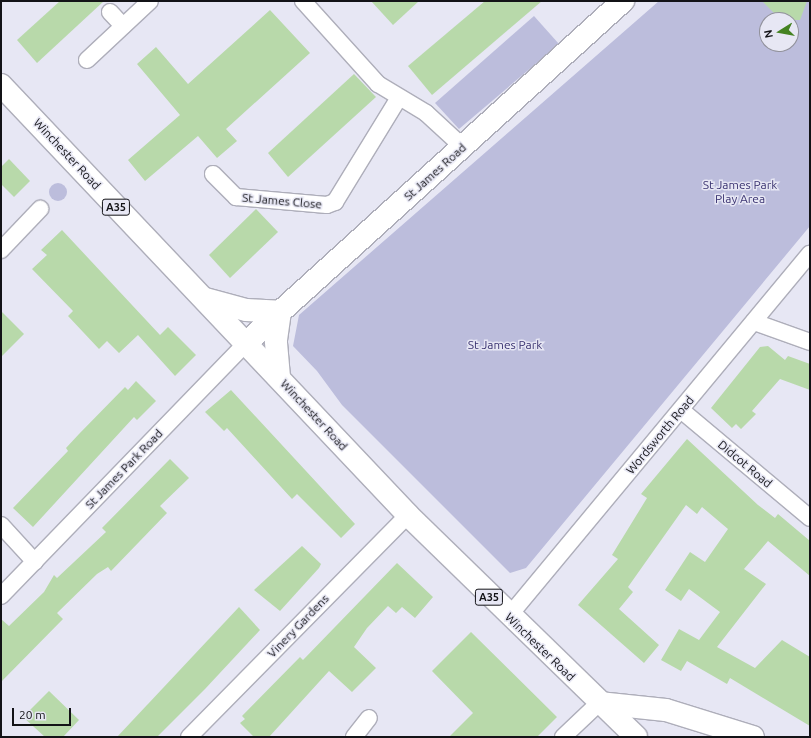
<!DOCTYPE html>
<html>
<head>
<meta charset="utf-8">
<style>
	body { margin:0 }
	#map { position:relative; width:811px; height:738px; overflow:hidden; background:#e7e7f4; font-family:Ubuntu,sans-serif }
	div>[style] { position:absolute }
	.green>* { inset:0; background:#bcbddc }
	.round { border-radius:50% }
	.building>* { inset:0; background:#b8d9aa }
	.roads { filter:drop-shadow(1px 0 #aeaeba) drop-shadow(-1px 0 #aeaeba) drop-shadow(0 1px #aeaeba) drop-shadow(0 -1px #aeaeba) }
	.street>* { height:16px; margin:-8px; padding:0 8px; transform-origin:8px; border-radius:8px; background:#fff }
	.secondary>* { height:22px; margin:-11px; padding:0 11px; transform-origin:11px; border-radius:11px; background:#fff }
	.primary>* { height:22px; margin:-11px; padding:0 11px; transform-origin:11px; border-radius:11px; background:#fff }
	span { translate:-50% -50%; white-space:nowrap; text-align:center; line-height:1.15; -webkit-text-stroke:3px #e7e7f4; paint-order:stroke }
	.shield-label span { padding:1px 3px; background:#e7e7f4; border:1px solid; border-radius:3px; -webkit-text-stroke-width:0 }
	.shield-label { font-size:11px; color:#131317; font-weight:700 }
	.street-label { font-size:12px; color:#131317 }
	.park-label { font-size:12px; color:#393270 }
	.frame { position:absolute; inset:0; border:2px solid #131317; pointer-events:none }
	.north { position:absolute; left:759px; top:12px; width:40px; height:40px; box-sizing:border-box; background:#e7e7f4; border:1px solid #92929c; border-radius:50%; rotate:259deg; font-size:11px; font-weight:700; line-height:16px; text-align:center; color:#131317 }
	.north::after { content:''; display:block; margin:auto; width:14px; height:18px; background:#448221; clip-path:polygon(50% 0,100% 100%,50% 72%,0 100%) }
	.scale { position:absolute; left:12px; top:708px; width:59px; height:18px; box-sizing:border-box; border:2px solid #131317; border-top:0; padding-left:5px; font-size:12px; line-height:14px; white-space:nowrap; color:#131317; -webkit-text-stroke:3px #e7e7f4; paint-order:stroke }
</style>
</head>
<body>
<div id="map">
	<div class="green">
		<div style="clip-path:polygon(evenodd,659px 1px,810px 1px,810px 226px,526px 568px,510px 573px,342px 405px,317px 371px,293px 346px,299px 315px,659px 1px,767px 20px,791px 20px,791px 44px,767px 44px,767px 20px)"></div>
		<div style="clip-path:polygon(534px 16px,559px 44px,459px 129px,435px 103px)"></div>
		<div class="round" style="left:49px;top:183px;width:18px;height:18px"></div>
	</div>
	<div class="building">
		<div style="clip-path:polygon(60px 1px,104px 1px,37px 63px,17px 40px)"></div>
		<div style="clip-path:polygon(371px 1px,419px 1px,393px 25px)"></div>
		<div style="clip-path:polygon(485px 1px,542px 1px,432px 95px,408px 66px)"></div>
		<div style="clip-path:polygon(762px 1px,807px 1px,800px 20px,781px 20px)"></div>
		<div style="clip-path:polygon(270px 10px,310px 53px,226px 129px,237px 141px,217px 158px,198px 136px,145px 181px,128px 160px,180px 115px,137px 64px,156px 47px,188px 84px)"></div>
		<div style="clip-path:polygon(354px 74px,376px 97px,288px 177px,268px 153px)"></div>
		<div style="clip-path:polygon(9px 159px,30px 181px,14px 197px,1px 184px,1px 167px)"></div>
		<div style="clip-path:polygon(256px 209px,278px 232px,230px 278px,209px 255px)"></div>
		<div style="clip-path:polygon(62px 230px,160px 335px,168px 327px,196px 355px,175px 376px,138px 335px,119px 353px,107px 341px,99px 349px,68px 316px,73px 311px,32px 269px,47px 255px,41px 250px)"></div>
		<div style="clip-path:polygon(1px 311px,24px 334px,1px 357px)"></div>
		<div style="clip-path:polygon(768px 346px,785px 360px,788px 356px,810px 364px,810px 390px,780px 379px,752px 411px,756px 414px,741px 429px,736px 424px,732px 428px,711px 408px,760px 347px)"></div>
		<div style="clip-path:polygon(136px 381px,156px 401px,137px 420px,134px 417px,33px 527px,13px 508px,68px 451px,66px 448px,79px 434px,125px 387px,128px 390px)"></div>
		<div style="clip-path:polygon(231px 390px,355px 524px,341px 538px,297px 494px,292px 499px,227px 428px,224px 431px,205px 412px)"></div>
		<div style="clip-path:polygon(687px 439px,758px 505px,775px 518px,778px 514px,810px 541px,810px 576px,768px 541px,744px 569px,766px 584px,717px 647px,755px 668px,782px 640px,810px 657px,810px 726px,730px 678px,727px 684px,687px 661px,681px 671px,661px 660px,679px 629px,699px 640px,720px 612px,689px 589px,681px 601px,665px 590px,690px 552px,705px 562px,728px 529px,702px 507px,697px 514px,686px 505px,628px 587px,633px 592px,619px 609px,659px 645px,644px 663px,578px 605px,618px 559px,612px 555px,647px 498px,641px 494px)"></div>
		<div style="clip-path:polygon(170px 459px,189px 478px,160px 506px,167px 513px,111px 571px,108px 567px,97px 574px,57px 613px,63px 619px,1px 682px,1px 619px,9px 626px,44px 592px,54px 575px,57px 578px,106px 532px,102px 528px)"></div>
		<div style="clip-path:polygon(302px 546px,321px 564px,319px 568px,280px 611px,254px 590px)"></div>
		<div style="clip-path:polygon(397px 563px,433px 597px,415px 618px,402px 607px,396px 613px,388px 606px,367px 628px,354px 647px,376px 668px,352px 692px,329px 671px,269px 737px,254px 737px,240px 723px,245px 719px,242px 716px,300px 657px,303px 660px)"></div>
		<div style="clip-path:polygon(239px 607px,260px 630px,205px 689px,157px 737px,117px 737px)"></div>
		<div style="clip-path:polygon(471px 632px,557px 717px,537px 737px,449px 737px,473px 713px,432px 671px)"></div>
		<div style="clip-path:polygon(49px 691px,79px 720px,63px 737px,45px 737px,23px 717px)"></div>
	</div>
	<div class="roads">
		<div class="street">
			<div style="left:303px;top:1px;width:112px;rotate:47.9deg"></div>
			<div style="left:378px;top:84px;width:56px;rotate:31.1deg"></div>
			<div style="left:426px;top:113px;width:50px;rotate:42.6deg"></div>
			<div style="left:110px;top:12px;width:19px;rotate:47deg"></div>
			<div style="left:87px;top:60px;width:86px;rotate:-43.1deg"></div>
			<div style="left:213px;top:174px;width:33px;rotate:45deg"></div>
			<div style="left:236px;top:197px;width:91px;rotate:5deg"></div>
			<div style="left:327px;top:205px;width:9px;rotate:-21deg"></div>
			<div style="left:335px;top:202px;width:121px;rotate:-58.5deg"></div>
			<div style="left:1px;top:250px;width:57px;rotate:-46.4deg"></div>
			<div style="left:754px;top:322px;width:59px;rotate:19.7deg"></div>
			<div style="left:681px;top:410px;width:168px;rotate:39.9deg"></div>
			<div style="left:1px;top:525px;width:50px;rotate:47.4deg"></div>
			<div style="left:1px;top:596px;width:354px;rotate:-45.9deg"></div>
			<div style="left:509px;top:616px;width:471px;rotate:-50.3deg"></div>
			<div style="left:189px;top:737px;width:312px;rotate:-45.4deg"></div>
			<div style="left:354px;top:737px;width:24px;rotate:-52deg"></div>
			<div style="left:563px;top:737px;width:50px;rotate:-43.4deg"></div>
		</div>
		<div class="secondary">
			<div style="left:205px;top:299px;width:42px;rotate:15deg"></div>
			<div style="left:246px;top:310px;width:34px;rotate:3deg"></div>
			<div style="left:247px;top:342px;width:508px;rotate:-42.21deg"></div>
			<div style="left:279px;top:377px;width:37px;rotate:-95deg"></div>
			<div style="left:276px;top:340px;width:28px;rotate:-82deg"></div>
			<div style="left:599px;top:703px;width:67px;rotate:6deg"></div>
			<div style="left:666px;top:710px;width:91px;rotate:17.2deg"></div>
		</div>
		<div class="primary">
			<div style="left:1px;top:85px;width:592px;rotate:46.57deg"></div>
			<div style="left:408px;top:515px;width:318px;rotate:44.2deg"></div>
		</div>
	</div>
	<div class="shield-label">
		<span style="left:116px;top:207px">A35</span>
		<span style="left:489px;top:597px">A35</span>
	</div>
	<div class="street-label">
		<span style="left:67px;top:154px;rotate:47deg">Winchester Road</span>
		<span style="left:435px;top:172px;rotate:-42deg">St James Road</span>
		<span style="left:282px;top:201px;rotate:5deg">St James Close</span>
		<span style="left:314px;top:415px;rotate:47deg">Winchester Road</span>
		<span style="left:660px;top:435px;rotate:-50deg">Wordsworth Road</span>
		<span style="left:745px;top:464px;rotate:40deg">Didcot Road</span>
		<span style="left:124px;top:469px;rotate:-46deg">St James Park Road</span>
		<span style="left:298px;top:626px;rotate:-46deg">Vinery Gardens</span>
		<span style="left:540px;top:647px;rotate:44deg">Winchester Road</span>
	</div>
	<div class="park-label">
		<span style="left:740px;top:192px">St James Park<br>Play Area</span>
		<span style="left:505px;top:345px">St James Park</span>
	</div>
	<div class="frame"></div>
	<div class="north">N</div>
	<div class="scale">20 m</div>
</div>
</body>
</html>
